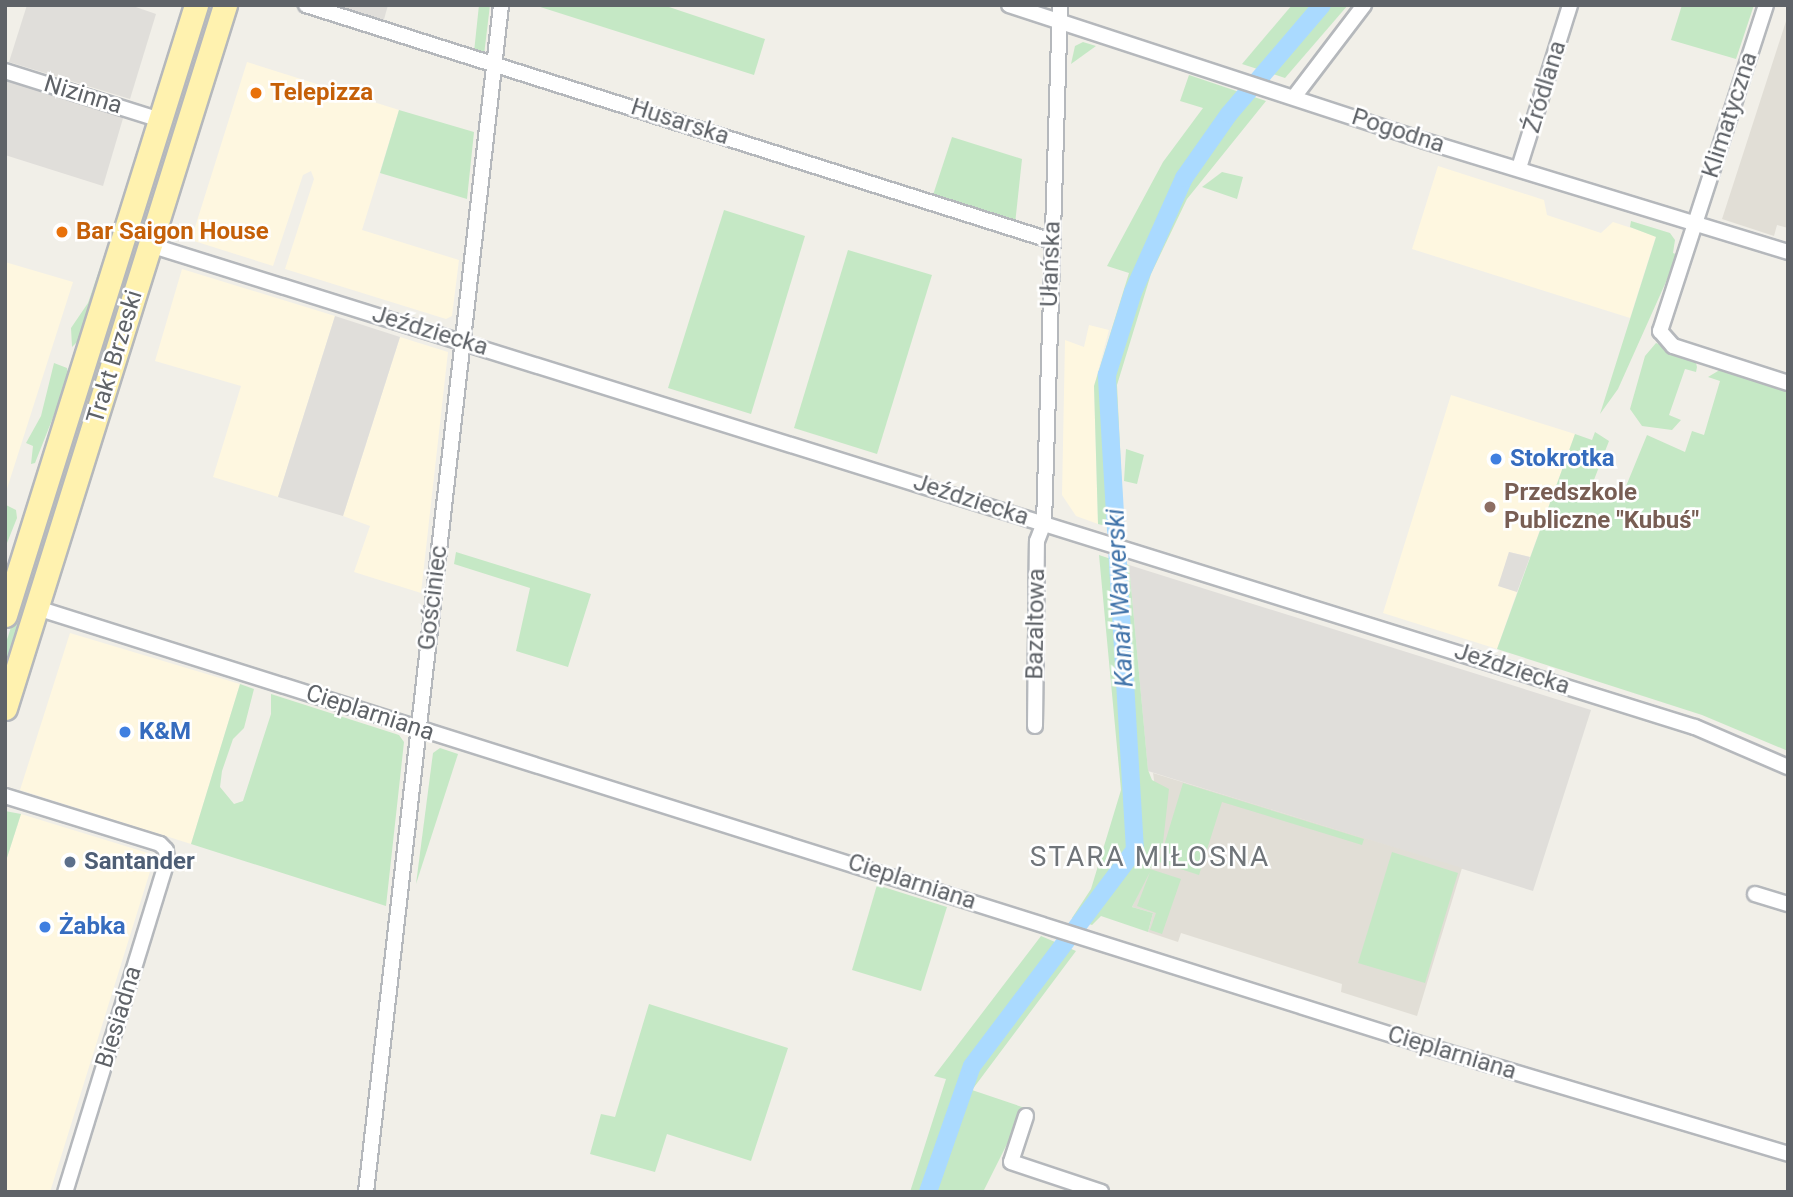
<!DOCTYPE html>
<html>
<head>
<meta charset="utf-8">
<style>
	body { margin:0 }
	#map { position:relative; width:1793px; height:1197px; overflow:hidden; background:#f1efe8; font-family:Roboto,sans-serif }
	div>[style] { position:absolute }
	.commercial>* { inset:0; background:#fef7e0 }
	.industrial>* { inset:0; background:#e0deda }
	.education>* { inset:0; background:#e1ded6 }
	.green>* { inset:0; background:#c5e8c5 }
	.canal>* { height:18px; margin:-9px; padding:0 9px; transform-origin:9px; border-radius:9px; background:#aadaff }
	.roads { filter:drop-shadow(2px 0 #b5b8bc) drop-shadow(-2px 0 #b5b8bc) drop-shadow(0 2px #b5b8bc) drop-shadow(0 -2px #b5b8bc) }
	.street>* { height:14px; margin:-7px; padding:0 7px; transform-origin:7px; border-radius:7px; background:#fff }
	.primary>* { height:23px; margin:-11.5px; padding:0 11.5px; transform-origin:11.5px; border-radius:11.5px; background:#fff2af }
	.dots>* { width:19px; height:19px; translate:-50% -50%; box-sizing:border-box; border:4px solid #fff; border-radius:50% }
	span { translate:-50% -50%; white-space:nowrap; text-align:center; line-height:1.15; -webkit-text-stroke:5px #fff; paint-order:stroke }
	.street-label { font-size:24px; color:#5f6368 }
	.food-label { font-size:24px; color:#c56008; font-weight:700 }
	.left { translate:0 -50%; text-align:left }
	.shop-label { font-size:24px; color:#366cbe; font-weight:700 }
	.education-label { font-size:24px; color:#785e54; font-weight:700 }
	.service-label { font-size:24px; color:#4e5e75; font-weight:700 }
	.water-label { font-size:26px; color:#4174aa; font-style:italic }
	.quarter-label { font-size:28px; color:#70757a; letter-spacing:2px }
	.frame { position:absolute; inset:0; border:7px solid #5f6368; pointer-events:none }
</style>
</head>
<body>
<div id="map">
	<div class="commercial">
		<div style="clip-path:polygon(247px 62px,399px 110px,362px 230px,459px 260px,452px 316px,446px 319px,285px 269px,314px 179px,311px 171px,303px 175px,273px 266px,191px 240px)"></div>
		<div style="clip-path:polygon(1438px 166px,1544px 200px,1547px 215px,1601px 233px,1613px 222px,1656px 236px,1630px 318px,1412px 249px)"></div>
		<div style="clip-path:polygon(5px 262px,73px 282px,5px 495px)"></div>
		<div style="clip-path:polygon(182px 269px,335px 316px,278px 497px,213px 477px,241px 386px,155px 361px)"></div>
		<div style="clip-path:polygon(1089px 325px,1109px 330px,1094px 386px,1098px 524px,1076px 516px,1062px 495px,1065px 340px,1084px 347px)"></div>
		<div style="clip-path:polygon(400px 337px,448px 352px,421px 593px,354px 572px,370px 526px,343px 516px)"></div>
		<div style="clip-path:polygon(1451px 395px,1575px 434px,1530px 557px,1509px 552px,1499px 586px,1517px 592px,1497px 649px,1383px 613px)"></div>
		<div style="clip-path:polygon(70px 633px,240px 684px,191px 844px,20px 790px)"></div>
		<div style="clip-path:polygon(21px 814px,148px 853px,153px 862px,50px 1192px,5px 1192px,5px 864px)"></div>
	</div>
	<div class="industrial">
		<div style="clip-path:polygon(27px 5px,130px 5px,156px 14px,130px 99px,9px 62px)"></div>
		<div style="clip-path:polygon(326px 5px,388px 5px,383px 23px)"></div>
		<div style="clip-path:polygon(5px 79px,124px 115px,103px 186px,5px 155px)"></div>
		<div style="clip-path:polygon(335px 316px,400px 337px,343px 516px,278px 497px)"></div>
		<div style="clip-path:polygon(1509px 552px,1530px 557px,1517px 592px,1498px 586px)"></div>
		<div style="clip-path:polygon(1129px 565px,1591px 710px,1533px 891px,1148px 771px)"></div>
	</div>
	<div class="education">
		<div style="clip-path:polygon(1788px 15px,1788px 228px,1777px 225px,1774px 236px,1722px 219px)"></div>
		<div style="clip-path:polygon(1153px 773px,1462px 868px,1417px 1016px,1341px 992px,1342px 984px,1181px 933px,1178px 942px,1148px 932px,1153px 913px,1132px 907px,1163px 843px)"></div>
	</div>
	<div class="green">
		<div style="clip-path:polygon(479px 5px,490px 5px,484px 55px,474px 52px)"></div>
		<div style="clip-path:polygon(534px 5px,663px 5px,765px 39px,754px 75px)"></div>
		<div style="clip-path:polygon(1292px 5px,1348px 5px,1285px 78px,1242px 64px)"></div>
		<div style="clip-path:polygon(1682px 5px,1754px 5px,1736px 59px,1671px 40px)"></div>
		<div style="clip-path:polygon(1083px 42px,1096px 46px,1071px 64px,1075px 46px)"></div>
		<div style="clip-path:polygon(1189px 75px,1266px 101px,1187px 199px,1151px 274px,1117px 385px,1124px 530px,1098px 524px,1094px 386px,1129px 273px,1107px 266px,1163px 162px,1203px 108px,1180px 101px)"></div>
		<div style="clip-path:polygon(399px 110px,474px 132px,467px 199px,380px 173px)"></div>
		<div style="clip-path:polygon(952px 137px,1022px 159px,1015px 224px,932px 198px)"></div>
		<div style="clip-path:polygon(1222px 172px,1243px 177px,1237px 199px,1202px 187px)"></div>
		<div style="clip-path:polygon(724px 210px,805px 236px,751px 414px,668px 388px)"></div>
		<div style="clip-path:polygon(1631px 221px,1670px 233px,1675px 240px,1673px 253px,1678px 255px,1618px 389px,1600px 414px,1656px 237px,1630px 227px)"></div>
		<div style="clip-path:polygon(111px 235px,79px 340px,72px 347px,71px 328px,88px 303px)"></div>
		<div style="clip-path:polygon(848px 250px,932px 275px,877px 454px,794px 428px)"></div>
		<div style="clip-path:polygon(133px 255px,92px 397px,88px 398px,85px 394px,128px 256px)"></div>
		<div style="clip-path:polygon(1656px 343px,1695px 359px,1697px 367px,1696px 372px,1685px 369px,1669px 415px,1681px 420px,1672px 430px,1642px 426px,1630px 409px,1645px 356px)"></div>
		<div style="clip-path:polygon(54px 363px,67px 368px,69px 377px,35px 463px,31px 464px,33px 446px,26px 443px,41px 416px)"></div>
		<div style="clip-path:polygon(1723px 368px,1788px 389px,1788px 751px,1702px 715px,1497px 649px,1575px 434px,1592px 440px,1595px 432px,1609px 441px,1592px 485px,1622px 496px,1647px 435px,1685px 452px,1692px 431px,1704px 435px,1720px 381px,1708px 377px)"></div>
		<div style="clip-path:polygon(83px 412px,86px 414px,5px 678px,5px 646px,78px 415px)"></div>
		<div style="clip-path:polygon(1126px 449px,1144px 455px,1137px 484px,1124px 481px)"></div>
		<div style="clip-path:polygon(6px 505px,16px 510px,17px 518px,5px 548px)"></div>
		<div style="clip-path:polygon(456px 552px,591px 594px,568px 667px,516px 651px,530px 588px,454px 564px)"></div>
		<div style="clip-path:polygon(1099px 555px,1129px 565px,1148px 770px,1152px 780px,1169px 789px,1163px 843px,1150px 869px,1181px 879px,1162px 934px,1150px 930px,1156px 913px,1137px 906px,1150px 872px,1132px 907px,1153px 913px,1148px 932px,1101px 916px,1092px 925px,1072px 918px,1091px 889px,1121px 790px)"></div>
		<div style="clip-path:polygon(240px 684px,254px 689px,244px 728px,233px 739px,222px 771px,220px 787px,234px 804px,243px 801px,271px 714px,271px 694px,399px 735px,404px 742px,386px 906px,191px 844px)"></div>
		<div style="clip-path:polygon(440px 748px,458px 754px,416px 884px,433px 753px)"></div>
		<div style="clip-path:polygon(1183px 783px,1364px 839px,1362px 845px,1222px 802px,1199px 875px,1159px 862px)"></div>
		<div style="clip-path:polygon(5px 811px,21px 814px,5px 864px)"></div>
		<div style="clip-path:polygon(1392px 852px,1458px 873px,1425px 983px,1358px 963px)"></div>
		<div style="clip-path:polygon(877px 885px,947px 907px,921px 991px,852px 970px)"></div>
		<div style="clip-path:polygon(1041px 936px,1076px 951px,972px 1090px,1025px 1108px,983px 1192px,910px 1192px,946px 1079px,934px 1076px)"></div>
		<div style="clip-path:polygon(649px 1004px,788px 1048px,751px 1161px,667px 1134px,655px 1172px,590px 1154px,601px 1114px,615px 1117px)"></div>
	</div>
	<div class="canal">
		<div style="left:928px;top:1192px;width:133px;rotate:-70.8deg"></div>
		<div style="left:972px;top:1066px;width:271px;rotate:-53deg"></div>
		<div style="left:1135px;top:850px;width:476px;rotate:-93.4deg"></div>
		<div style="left:1107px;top:375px;width:87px;rotate:-72.6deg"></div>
		<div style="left:1133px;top:292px;width:125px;rotate:-65.9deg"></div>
		<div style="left:1184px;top:178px;width:78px;rotate:-54.9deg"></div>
		<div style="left:1229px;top:114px;width:143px;rotate:-49.5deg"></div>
	</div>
	<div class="roads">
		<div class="street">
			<div style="left:306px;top:5px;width:782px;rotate:17.55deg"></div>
			<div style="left:1009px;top:5px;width:438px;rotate:18.1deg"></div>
			<div style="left:1425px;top:141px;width:380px;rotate:17deg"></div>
			<div style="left:1766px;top:5px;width:343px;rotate:108deg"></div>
			<div style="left:1660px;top:331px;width:20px;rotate:49deg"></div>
			<div style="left:1673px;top:346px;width:121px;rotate:17.8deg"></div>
			<div style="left:5px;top:71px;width:163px;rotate:17.5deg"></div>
			<div style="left:1294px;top:97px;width:116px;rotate:-52.7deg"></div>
			<div style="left:1519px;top:168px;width:171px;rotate:-72.6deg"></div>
			<div style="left:150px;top:245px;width:1618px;rotate:17.33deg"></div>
			<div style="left:1695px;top:727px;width:101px;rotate:23.3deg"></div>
			<div style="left:37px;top:608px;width:1461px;rotate:17.49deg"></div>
			<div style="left:1430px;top:1047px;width:374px;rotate:16.6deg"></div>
			<div style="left:1035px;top:726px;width:185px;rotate:-89.4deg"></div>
			<div style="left:1037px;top:541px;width:19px;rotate:-69deg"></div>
			<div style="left:1044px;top:523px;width:518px;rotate:-88.23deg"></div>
			<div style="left:5px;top:796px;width:162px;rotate:17.2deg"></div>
			<div style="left:160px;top:844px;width:8px;rotate:45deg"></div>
			<div style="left:166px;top:850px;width:11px;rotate:85deg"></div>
			<div style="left:167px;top:861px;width:346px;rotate:107.1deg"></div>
			<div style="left:1755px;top:894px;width:34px;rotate:17deg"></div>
			<div style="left:1026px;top:1116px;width:48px;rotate:108.1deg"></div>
			<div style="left:1011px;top:1162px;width:95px;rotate:18.4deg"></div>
			<div style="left:366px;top:1192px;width:1195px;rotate:-83.51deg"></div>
		</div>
		<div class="primary">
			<div style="left:5px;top:615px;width:639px;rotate:-72.61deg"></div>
			<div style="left:5px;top:708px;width:737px;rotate:-72.62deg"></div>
		</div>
	</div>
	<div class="dots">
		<div style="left:256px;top:93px;background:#e8710a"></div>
		<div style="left:62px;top:232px;background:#e8710a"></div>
		<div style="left:1496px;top:459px;background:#3f7fe0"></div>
		<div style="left:1490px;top:507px;background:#8d6e63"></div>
		<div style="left:125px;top:732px;background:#3f7fe0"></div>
		<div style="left:70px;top:862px;background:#5c6f8a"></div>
		<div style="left:45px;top:927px;background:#3f7fe0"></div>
	</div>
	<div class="street-label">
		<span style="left:1545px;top:87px;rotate:-73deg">Źródlana</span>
		<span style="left:83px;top:95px;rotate:17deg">Nizinna</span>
		<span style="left:1730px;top:115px;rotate:-72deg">Klimatyczna</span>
		<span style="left:680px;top:122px;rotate:18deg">Husarska</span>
		<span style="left:1398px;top:131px;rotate:18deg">Pogodna</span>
		<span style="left:1051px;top:264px;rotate:-88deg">Ułańska</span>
		<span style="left:430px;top:331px;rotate:17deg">Jeździecka</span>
		<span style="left:115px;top:357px;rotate:-73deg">Trakt Brzeski</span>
		<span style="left:971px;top:500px;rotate:18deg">Jeździecka</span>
		<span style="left:433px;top:598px;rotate:-83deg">Gościniec</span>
		<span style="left:1036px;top:624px;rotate:-89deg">Bazaltowa</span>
		<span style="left:1512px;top:669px;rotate:18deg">Jeździecka</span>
		<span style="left:370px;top:713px;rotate:18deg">Cieplarniana</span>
		<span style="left:912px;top:882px;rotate:18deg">Cieplarniana</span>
		<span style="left:119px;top:1017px;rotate:-73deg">Biesiadna</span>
		<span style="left:1452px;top:1053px;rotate:17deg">Cieplarniana</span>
	</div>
	<div class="food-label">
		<span class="left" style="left:270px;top:93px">Telepizza</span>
		<span class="left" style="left:76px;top:232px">Bar Saigon House</span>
	</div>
	<div class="shop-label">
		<span class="left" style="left:1510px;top:459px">Stokrotka</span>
		<span class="left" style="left:139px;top:732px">K&amp;M</span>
		<span class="left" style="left:59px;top:927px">Żabka</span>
	</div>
	<div class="education-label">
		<span class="left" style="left:1504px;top:507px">Przedszkole<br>Publiczne "Kubuś"</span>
	</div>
	<div class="service-label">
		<span class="left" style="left:84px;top:862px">Santander</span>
	</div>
	<div class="water-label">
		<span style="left:1120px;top:598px;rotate:-93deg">Kanał Wawerski</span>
	</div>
	<div class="quarter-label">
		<span style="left:1150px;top:857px">STARA MIŁOSNA</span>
	</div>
	<div class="frame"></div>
</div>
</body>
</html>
